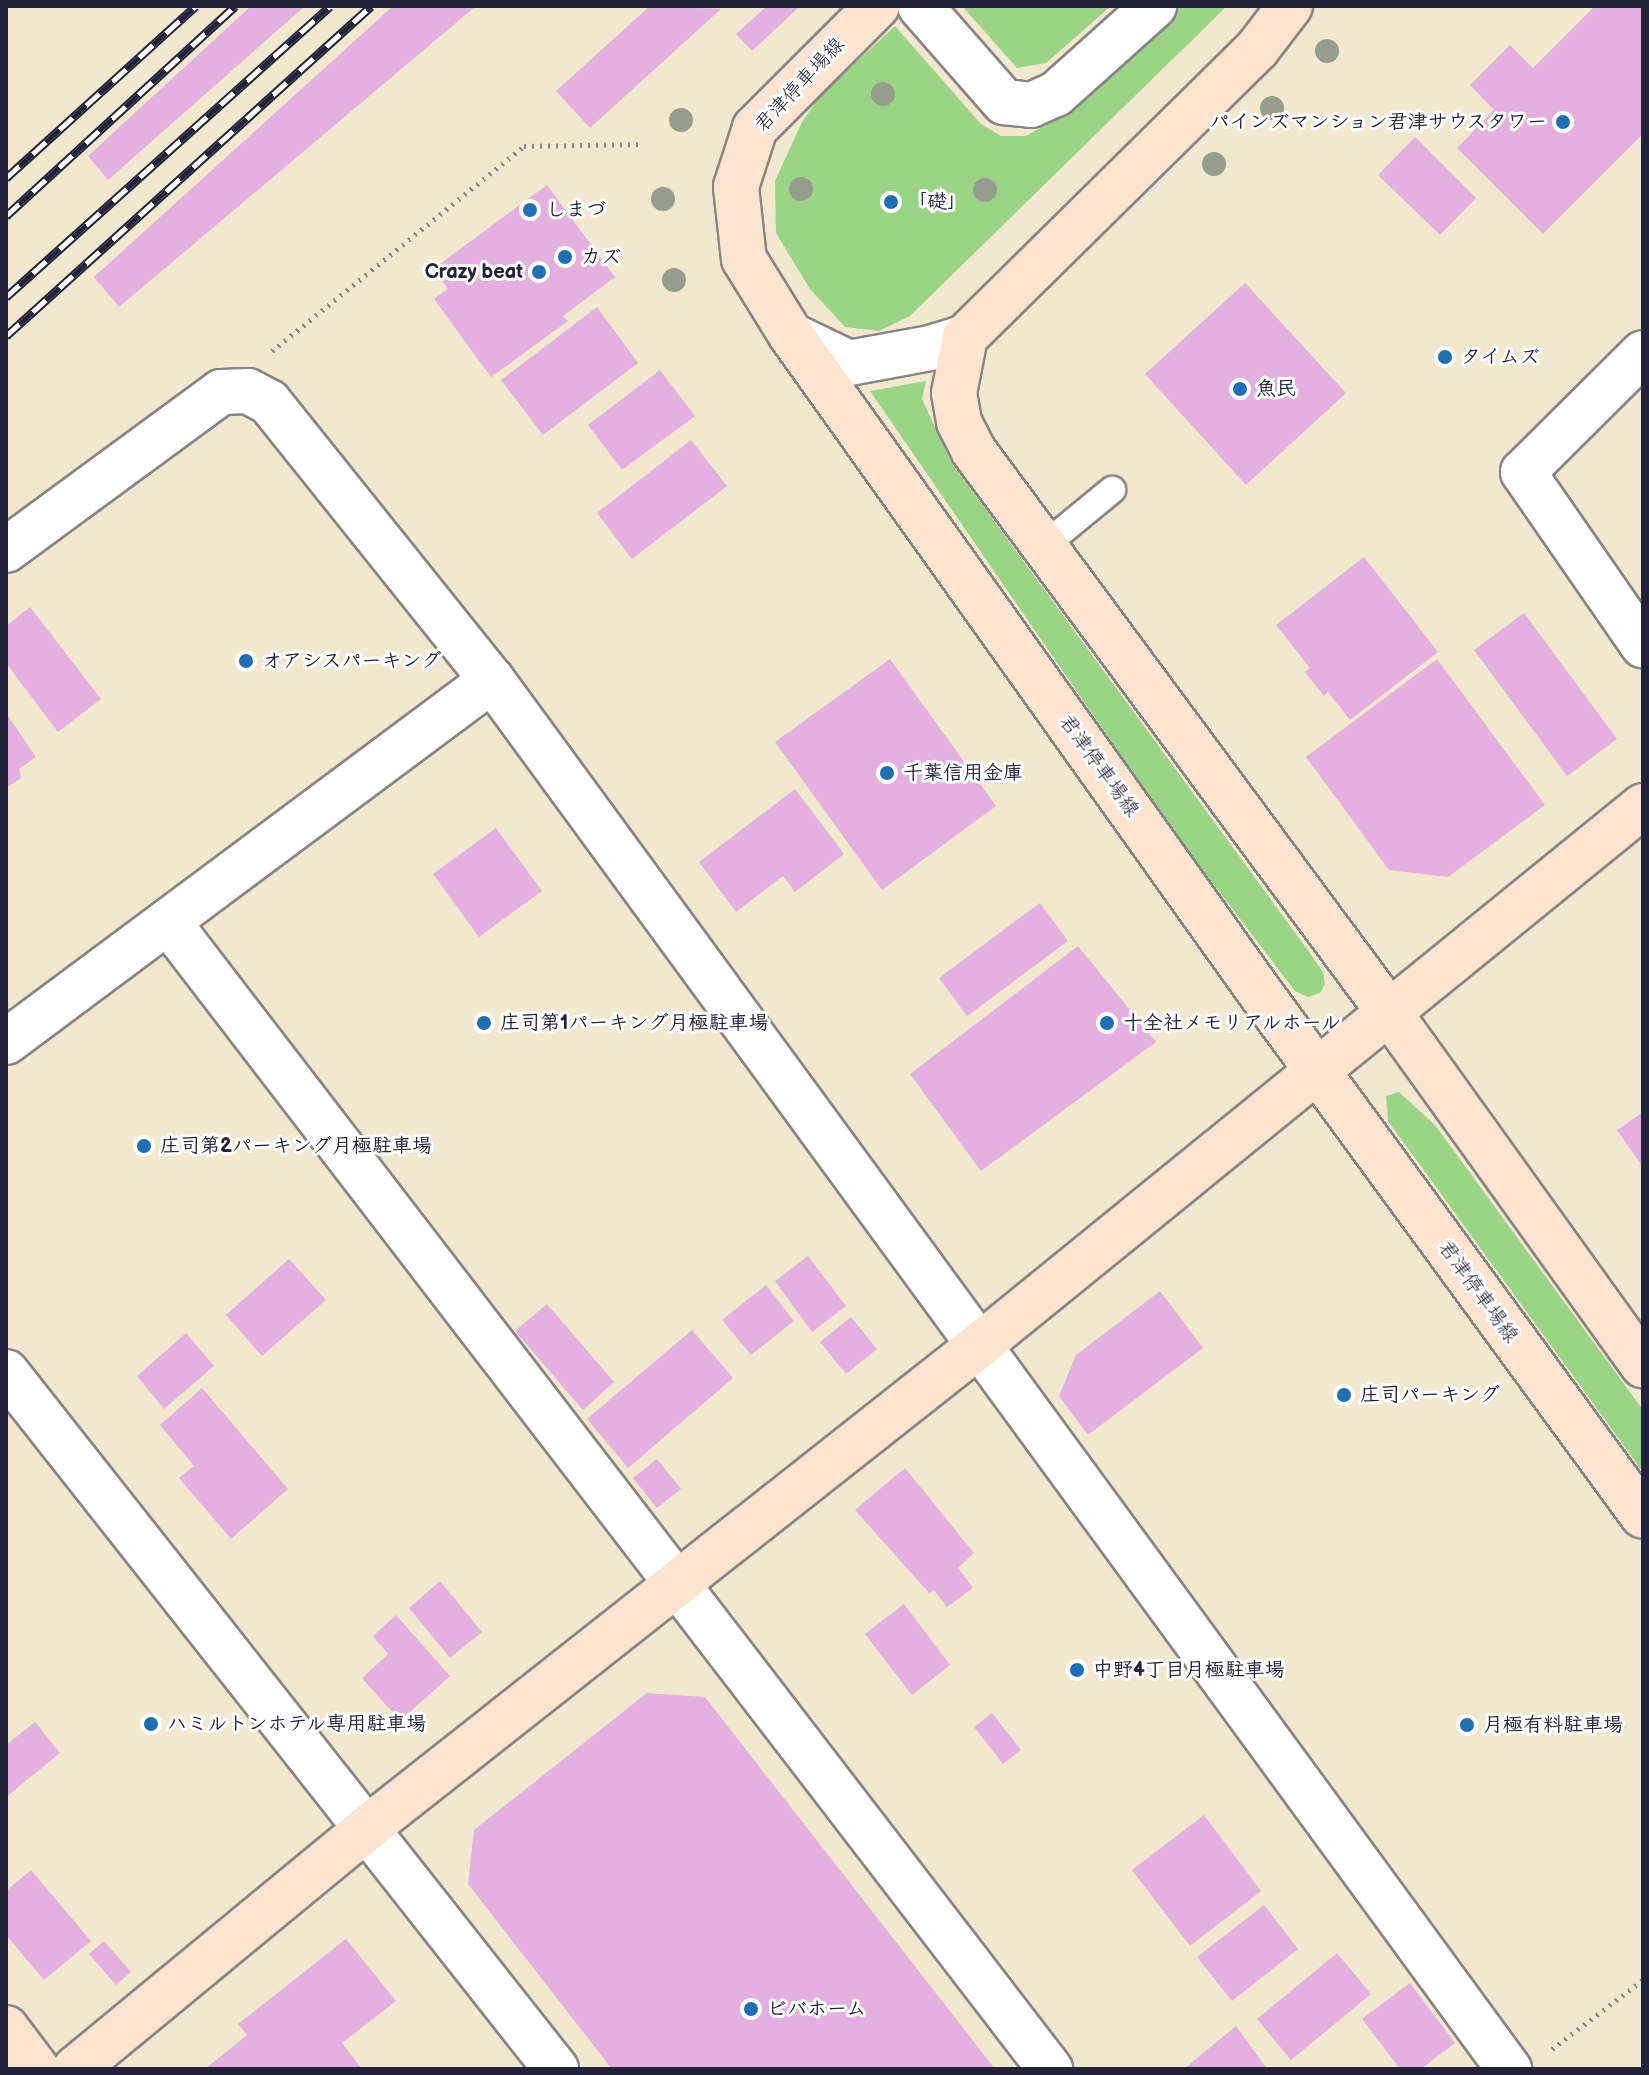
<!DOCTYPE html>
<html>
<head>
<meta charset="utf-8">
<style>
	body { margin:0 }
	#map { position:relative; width:1649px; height:2075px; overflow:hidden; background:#f1e8cf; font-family:"Balsamiq Sans","Klee One",sans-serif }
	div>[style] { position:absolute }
	.green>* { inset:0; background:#9bd487 }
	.building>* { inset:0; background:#e3b0df }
	.path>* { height:5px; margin-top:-2.5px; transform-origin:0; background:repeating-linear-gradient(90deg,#8a8585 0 2px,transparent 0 8px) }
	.roads { filter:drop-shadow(2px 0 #8a8585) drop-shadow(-2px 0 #8a8585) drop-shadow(0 2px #8a8585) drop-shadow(0 -2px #8a8585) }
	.lane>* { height:26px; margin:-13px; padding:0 13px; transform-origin:13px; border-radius:13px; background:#fff }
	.street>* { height:44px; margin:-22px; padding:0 22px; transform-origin:22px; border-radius:22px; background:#fff }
	.secondary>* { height:44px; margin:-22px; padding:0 22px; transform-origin:22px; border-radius:22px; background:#fde4d1 }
	.rail>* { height:9px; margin-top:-4.5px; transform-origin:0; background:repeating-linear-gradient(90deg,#fff 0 18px,#22223b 0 36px); box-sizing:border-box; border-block:2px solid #22223b }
	.trees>* { width:24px; height:24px; margin:-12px; border-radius:50%; background:#969d8c }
	.dots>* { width:22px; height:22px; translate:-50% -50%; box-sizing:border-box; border:4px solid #fff; border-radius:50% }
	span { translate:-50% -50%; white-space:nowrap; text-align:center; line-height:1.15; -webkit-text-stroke:6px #fff; paint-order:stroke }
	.street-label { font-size:20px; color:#22223b }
	.poi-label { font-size:20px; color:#22223b; font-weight:700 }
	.right { translate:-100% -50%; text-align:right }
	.left { translate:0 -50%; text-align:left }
	.frame { position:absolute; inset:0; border:8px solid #22223b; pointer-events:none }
</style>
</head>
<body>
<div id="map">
	<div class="green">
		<div style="clip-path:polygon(962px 6px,1111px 6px,1046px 63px,1017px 68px)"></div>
		<div style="clip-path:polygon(1178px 6px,1227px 6px,910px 316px,879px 331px,845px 327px,810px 289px,776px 233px,775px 181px,802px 122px,820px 96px,895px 26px,981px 124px,1001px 136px,1026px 136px,1049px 123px)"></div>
		<div style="clip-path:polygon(926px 381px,922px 399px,951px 462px,1307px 949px,1323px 972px,1325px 984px,1320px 993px,1308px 997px,1295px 991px,1173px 831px,870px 391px)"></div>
		<div style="clip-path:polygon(1399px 1092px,1435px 1125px,1643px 1410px,1643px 1472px,1388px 1121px,1386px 1096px)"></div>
	</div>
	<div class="building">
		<div style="clip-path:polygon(251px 6px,305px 6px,108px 180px,88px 156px)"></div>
		<div style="clip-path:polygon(393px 6px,476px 6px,119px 307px,94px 277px)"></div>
		<div style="clip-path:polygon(650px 6px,721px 9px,590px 128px,556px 91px)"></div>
		<div style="clip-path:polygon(767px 6px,800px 6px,752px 51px,736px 34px)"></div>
		<div style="clip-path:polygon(1595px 6px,1643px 6px,1643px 134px,1543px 234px,1457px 148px,1494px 110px,1470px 85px,1510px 45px,1533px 68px)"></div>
		<div style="clip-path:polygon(1415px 137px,1476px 198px,1440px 235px,1378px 175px)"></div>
		<div style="clip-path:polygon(547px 185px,615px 277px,563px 316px,568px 321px,491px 377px,434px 299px,448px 289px,433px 269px)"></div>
		<div style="clip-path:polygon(1245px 283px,1346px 393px,1246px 485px,1145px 374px)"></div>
		<div style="clip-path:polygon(597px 307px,638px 363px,543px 435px,501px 380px)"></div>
		<div style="clip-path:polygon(660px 370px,695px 416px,622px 470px,588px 425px)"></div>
		<div style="clip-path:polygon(691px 440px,727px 486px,632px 559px,597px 513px)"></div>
		<div style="clip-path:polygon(1364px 557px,1438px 652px,1350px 720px,1328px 692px,1324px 696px,1305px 672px,1310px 668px,1276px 625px)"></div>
		<div style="clip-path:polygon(30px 607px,101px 699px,58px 732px,6px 663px,6px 626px)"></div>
		<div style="clip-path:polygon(1524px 613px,1617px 739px,1567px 776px,1474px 650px)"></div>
		<div style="clip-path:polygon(890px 659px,996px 806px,882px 890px,775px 742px)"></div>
		<div style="clip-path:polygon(1437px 659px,1545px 805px,1448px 877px,1389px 870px,1306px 757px)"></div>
		<div style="clip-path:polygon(6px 713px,36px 757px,19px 769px,21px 778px,6px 788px)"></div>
		<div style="clip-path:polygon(795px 789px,844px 854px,795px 892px,783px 876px,736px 912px,699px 862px)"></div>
		<div style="clip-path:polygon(496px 828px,542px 891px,479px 937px,433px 874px)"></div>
		<div style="clip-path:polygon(1040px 903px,1068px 941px,967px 1016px,939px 978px)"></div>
		<div style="clip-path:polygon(1078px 946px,1156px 1042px,981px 1171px,910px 1074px)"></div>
		<div style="clip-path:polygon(1643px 1112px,1643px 1167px,1617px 1130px)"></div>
		<div style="clip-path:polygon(808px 1256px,846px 1306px,812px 1332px,775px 1281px)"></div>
		<div style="clip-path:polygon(289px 1259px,326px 1300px,262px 1356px,226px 1315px)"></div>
		<div style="clip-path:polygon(766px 1285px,794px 1321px,751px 1355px,722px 1320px)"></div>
		<div style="clip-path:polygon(1160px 1291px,1203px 1348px,1088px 1435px,1059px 1396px,1076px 1355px)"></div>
		<div style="clip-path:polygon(547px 1304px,614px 1382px,583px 1410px,515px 1331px)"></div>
		<div style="clip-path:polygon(851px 1317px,877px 1349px,846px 1374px,820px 1342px)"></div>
		<div style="clip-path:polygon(692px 1330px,733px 1378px,628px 1468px,587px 1419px)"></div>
		<div style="clip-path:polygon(186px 1333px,214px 1366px,164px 1409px,137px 1376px)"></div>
		<div style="clip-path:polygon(202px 1388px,288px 1489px,231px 1539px,179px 1478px,194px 1466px,160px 1425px)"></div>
		<div style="clip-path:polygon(657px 1459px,681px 1489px,657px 1508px,633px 1478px)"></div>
		<div style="clip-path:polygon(905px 1468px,974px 1553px,958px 1568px,973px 1588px,947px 1607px,934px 1590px,929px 1593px,855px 1510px)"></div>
		<div style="clip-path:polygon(440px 1581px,482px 1632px,450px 1658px,409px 1608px)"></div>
		<div style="clip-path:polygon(904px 1604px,950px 1665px,912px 1695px,865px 1634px)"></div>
		<div style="clip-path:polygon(396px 1615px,450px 1676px,400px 1721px,362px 1678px,388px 1654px,373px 1636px)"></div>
		<div style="clip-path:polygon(647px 1693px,705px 1697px,995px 2069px,612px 2069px,468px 1884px,474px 1830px)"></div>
		<div style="clip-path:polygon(992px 1713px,1021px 1750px,1003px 1764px,974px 1727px)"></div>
		<div style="clip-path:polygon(35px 1722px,60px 1753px,6px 1797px,6px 1745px)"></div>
		<div style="clip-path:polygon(1204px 1815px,1261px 1891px,1190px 1946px,1132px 1870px)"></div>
		<div style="clip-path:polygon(31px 1870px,91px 1941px,44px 1980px,6px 1935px,6px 1891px)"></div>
		<div style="clip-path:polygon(1264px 1905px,1298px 1949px,1232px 2001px,1197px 1957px)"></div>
		<div style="clip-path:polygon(346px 1939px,396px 2001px,342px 2043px,362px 2069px,205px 2069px,247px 2035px,238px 2024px)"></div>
		<div style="clip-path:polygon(104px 1941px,131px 1972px,116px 1985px,89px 1954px)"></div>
		<div style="clip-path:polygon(1337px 1953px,1371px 1994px,1291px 2060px,1257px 2019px)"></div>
		<div style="clip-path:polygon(1410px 1983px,1455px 2043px,1421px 2069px,1400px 2069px,1362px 2019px)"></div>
		<div style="clip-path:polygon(1236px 2026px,1267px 2069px,1184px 2069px)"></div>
	</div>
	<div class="path">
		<div style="left:272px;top:351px;width:325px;rotate:-39.1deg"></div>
		<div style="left:524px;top:146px;width:118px;rotate:-1deg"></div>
		<div style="left:1552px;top:2049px;width:114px;rotate:-37.2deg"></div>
	</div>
	<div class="roads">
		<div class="lane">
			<div style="left:1045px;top:545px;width:87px;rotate:-39.4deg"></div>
		</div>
		<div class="street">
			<div style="left:920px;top:6px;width:128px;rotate:48.8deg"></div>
			<div style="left:1004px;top:102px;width:27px;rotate:6deg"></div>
			<div style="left:1031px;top:105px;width:27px;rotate:-24deg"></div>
			<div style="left:1056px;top:94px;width:132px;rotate:-41.9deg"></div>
			<div style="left:791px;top:335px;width:64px;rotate:25.8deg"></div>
			<div style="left:849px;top:363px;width:82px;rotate:-10.5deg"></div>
			<div style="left:930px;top:348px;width:37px;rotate:-17deg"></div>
			<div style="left:1643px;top:353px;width:169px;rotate:135.2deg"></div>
			<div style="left:1523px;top:472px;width:211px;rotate:55.3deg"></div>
			<div style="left:6px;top:550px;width:267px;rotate:-36.3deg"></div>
			<div style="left:221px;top:392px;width:27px;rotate:-2deg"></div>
			<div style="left:248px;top:391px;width:24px;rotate:28deg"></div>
			<div style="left:269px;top:402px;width:356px;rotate:51.3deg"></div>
			<div style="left:492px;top:680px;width:1722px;rotate:53.79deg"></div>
			<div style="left:169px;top:923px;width:1446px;rotate:52.45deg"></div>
			<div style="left:6px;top:1042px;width:606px;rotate:-36.68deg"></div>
			<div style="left:6px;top:1372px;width:888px;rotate:51.72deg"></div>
		</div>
		<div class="secondary">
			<div style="left:877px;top:6px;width:173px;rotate:135deg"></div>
			<div style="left:755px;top:128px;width:62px;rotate:107.9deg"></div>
			<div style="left:736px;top:187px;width:72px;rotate:83.7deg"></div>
			<div style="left:744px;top:259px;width:89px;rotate:58.3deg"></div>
			<div style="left:791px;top:335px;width:801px;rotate:54.5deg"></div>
			<div style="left:1256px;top:987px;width:655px;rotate:53.81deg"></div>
			<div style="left:1290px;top:6px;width:54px;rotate:127.5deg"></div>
			<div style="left:1257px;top:49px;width:410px;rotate:135.4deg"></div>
			<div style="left:965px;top:337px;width:57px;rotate:101.1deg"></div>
			<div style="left:954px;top:393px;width:29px;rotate:80deg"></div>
			<div style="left:959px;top:422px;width:31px;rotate:63deg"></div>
			<div style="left:973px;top:450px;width:699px;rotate:53.49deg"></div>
			<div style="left:1389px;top:1012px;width:435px;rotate:54.3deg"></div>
			<div style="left:6px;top:2028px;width:51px;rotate:52.9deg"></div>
			<div style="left:75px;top:2069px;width:377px;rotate:-39.5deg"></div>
			<div style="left:366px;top:1829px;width:783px;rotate:-38.26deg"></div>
			<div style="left:981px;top:1344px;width:853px;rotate:-39.1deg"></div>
		</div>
	</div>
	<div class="rail">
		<div style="left:6px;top:178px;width:256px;rotate:-42.2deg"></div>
		<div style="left:6px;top:216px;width:311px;rotate:-42.5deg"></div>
		<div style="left:6px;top:297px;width:435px;rotate:-41.9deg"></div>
		<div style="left:6px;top:336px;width:492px;rotate:-42.1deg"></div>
	</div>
	<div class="trees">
		<div style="left:1327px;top:51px"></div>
		<div style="left:883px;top:94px"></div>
		<div style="left:1272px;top:108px"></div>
		<div style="left:681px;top:120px"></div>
		<div style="left:1214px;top:164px"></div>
		<div style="left:801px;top:189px"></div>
		<div style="left:985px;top:190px"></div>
		<div style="left:663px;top:199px"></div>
		<div style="left:674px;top:280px"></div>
	</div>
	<div class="dots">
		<div style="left:1563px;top:122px;background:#1f6fb2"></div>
		<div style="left:891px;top:202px;background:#1f6fb2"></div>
		<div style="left:530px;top:210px;background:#1f6fb2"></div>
		<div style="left:565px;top:257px;background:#1f6fb2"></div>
		<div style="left:539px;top:272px;background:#1f6fb2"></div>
		<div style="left:1445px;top:357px;background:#1f6fb2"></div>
		<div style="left:1240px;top:389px;background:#1f6fb2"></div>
		<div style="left:246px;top:661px;background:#1f6fb2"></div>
		<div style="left:887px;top:773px;background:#1f6fb2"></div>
		<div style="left:484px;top:1023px;background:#1f6fb2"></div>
		<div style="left:1107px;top:1023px;background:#1f6fb2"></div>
		<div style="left:144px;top:1146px;background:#1f6fb2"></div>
		<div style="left:1344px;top:1395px;background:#1f6fb2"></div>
		<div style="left:1077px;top:1670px;background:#1f6fb2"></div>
		<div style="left:151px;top:1724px;background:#1f6fb2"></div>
		<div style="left:1467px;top:1725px;background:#1f6fb2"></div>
		<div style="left:751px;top:2009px;background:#1f6fb2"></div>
	</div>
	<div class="street-label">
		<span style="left:800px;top:85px;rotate:-47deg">君津停車場線</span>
		<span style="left:1099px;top:766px;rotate:54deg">君津停車場線</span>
		<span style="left:1478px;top:1292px;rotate:54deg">君津停車場線</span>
	</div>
	<div class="poi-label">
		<span class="right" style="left:1547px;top:122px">パインズマンション君津サウスタワー</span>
		<span class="left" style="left:907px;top:202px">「礎」</span>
		<span class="left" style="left:546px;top:210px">しまづ</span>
		<span class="left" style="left:581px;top:257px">カズ</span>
		<span class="right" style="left:523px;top:272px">Crazy beat</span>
		<span class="left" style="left:1461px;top:357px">タイムズ</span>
		<span class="left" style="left:1256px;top:389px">魚民</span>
		<span class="left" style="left:262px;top:661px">オアシスパーキング</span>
		<span class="left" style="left:903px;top:773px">千葉信用金庫</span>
		<span class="left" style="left:500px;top:1023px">庄司第1パーキング月極駐車場</span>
		<span class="left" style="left:1123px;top:1023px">十全社メモリアルホール</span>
		<span class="left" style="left:160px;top:1146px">庄司第2パーキング月極駐車場</span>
		<span class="left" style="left:1360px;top:1395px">庄司パーキング</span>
		<span class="left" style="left:1093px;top:1670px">中野4丁目月極駐車場</span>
		<span class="left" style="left:167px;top:1724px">ハミルトンホテル専用駐車場</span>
		<span class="left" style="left:1483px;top:1725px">月極有料駐車場</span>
		<span class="left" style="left:767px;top:2009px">ビバホーム</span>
	</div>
	<div class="frame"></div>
</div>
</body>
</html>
